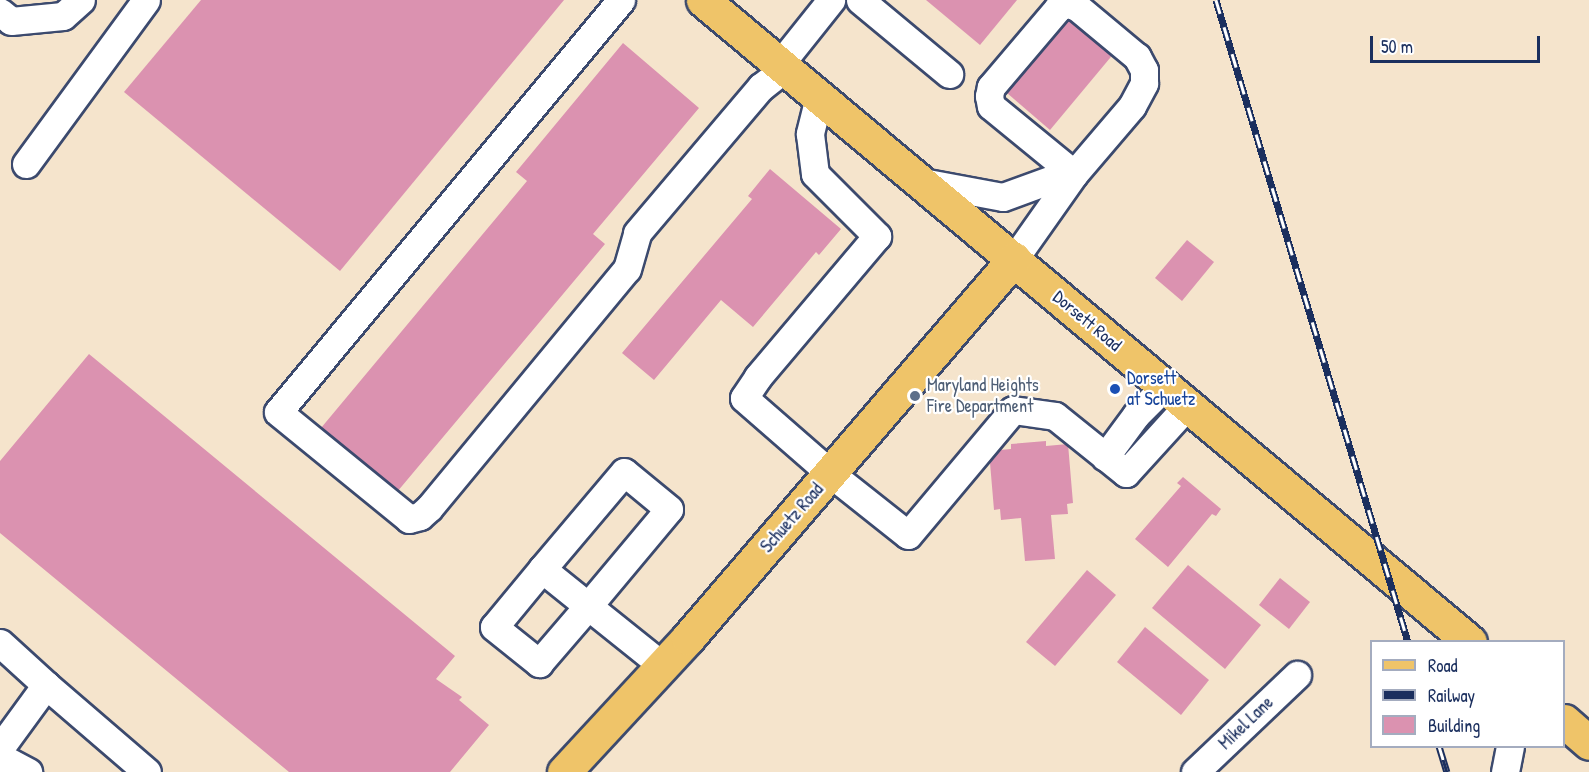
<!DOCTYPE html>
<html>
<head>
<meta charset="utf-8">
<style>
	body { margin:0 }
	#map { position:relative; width:1589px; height:772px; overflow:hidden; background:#f5e4cc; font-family:"Patrick Hand",sans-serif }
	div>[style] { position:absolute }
	.building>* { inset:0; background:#db92b0 }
	.roads { filter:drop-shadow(2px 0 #3c4a6e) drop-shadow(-2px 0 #3c4a6e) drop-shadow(0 2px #3c4a6e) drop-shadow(0 -2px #3c4a6e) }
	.minor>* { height:27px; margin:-13.5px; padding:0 13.5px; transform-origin:13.5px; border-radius:13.5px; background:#fff }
	.major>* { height:33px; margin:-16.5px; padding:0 16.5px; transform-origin:16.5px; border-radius:16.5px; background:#efc469 }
	.rail>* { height:7px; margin-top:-3.5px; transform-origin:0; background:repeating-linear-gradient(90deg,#fff 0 14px,#1b2f5e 0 28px); box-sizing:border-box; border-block:2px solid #1b2f5e }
	.dots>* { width:16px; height:16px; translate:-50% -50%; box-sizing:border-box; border:3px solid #fff; border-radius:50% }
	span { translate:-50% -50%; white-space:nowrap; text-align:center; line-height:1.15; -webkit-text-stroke:4.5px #fff; paint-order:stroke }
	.street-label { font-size:18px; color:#1b2f5e }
	.transit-label { font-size:18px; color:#164399 }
	.left { translate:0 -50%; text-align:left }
	.service-label { font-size:18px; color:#4e5e75 }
	.legend { position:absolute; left:1370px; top:640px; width:195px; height:108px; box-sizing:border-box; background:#fff; border:2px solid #a4acbf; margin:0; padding:8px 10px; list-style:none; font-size:18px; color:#1b2f5e }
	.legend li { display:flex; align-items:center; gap:12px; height:30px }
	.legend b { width:30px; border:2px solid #a4acbf }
	.scale { position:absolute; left:1370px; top:36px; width:170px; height:27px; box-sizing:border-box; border:3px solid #1b2f5e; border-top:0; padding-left:8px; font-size:18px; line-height:21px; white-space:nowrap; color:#1b2f5e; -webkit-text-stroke:4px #fff; paint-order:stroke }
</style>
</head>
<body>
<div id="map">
	<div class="building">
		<div style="clip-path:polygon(201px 0,564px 0,340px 271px,124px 92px)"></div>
		<div style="clip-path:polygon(926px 0,1017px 0,980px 45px)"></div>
		<div style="clip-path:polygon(1071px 15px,1115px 52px,1050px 130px,1007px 93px)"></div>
		<div style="clip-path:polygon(623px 43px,699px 108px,593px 234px,605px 244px,397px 492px,321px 428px,527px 181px,516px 172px)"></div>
		<div style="clip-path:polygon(770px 169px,841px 229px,819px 255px,816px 252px,753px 327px,721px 300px,654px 380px,622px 353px,752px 199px,748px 196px)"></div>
		<div style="clip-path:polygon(1187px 240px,1214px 262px,1182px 301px,1155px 278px)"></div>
		<div style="clip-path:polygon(89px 354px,455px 656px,436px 679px,462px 697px,459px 700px,489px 725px,450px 772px,289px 772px,0 533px,0 461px)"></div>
		<div style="clip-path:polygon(1046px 441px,1046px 446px,1068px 444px,1073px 503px,1067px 504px,1068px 514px,1051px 515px,1055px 559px,1025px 561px,1021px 518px,1001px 520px,1000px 509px,994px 510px,989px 451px,1011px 449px,1011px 444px)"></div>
		<div style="clip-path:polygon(1183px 477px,1221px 509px,1216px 516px,1212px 514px,1168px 567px,1135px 539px,1181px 486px,1177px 483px)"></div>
		<div style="clip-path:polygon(1188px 565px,1261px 625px,1225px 669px,1152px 608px)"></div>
		<div style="clip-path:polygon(1087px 570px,1116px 595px,1055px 666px,1026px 642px)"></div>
		<div style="clip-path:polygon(1280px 578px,1310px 602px,1289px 629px,1259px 605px)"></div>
		<div style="clip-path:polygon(1145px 627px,1209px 680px,1181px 715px,1117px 662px)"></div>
	</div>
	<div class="roads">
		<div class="minor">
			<div style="left:621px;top:0;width:536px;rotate:129.78deg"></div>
			<div style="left:278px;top:412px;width:169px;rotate:39.2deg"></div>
			<div style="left:409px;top:519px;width:11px;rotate:-15deg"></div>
			<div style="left:420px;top:516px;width:12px;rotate:-42deg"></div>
			<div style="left:429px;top:508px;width:310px;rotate:-50.4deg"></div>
			<div style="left:627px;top:269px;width:37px;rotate:-74deg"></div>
			<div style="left:637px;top:233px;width:192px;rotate:-49.7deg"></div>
			<div style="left:761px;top:87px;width:31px;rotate:-38deg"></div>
			<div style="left:860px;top:0;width:116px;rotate:39.7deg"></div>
			<div style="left:0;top:12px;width:14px;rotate:39deg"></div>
			<div style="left:11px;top:21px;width:52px;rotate:-5.5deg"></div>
			<div style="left:63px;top:16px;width:24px;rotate:-42deg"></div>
			<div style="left:780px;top:64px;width:82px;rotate:-51.4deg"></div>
			<div style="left:819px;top:97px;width:38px;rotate:104deg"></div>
			<div style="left:810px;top:134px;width:40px;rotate:82.9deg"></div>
			<div style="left:815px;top:174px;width:88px;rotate:45deg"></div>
			<div style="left:877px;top:236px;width:185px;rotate:130.2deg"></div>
			<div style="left:758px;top:377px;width:25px;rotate:124deg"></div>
			<div style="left:744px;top:398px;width:116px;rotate:41.1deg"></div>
			<div style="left:831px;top:474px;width:98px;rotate:38.4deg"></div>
			<div style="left:908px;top:535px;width:163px;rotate:-50deg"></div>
			<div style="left:1013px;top:410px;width:42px;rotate:8.1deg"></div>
			<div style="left:1055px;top:416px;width:91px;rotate:38.8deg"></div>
			<div style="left:1126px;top:473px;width:91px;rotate:-47.7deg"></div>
			<div style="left:26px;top:164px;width:203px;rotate:-53.8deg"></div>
			<div style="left:922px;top:182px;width:82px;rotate:10.5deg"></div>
			<div style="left:1003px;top:197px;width:55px;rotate:-20.1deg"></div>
			<div style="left:1055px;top:178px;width:19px;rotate:-12deg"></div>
			<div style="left:1074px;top:174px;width:89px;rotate:-49.5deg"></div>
			<div style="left:1132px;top:106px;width:26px;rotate:-62deg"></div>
			<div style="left:1144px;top:83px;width:13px;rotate:-90deg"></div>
			<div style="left:1144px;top:70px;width:15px;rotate:-118deg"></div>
			<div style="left:1137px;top:57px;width:78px;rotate:-140.2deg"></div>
			<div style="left:1077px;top:7px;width:13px;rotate:-162deg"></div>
			<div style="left:1065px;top:3px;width:9px;rotate:144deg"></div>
			<div style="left:1058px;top:8px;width:104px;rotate:130.3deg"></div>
			<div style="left:991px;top:87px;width:9px;rotate:103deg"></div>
			<div style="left:989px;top:96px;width:10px;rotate:79deg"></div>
			<div style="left:991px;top:106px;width:107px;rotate:39.3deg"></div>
			<div style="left:1074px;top:174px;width:104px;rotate:125.2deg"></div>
			<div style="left:1105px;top:457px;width:52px;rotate:-53.6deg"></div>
			<div style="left:1136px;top:415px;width:40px;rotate:-45deg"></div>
			<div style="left:542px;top:569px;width:75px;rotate:129.6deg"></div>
			<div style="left:494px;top:627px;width:58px;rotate:38.7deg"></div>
			<div style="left:539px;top:663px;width:75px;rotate:-49.3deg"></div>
			<div style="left:588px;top:606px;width:126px;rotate:-50.1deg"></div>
			<div style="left:669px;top:509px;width:58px;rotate:-140.6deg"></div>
			<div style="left:624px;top:472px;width:127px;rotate:130.2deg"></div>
			<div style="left:542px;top:569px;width:59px;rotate:38.8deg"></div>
			<div style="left:588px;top:606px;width:96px;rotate:38.7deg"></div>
			<div style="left:0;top:643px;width:62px;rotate:42.4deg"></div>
			<div style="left:0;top:748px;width:78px;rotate:-53.9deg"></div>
			<div style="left:46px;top:685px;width:133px;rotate:40.7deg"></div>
			<div style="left:0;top:757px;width:32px;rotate:28deg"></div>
			<div style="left:1195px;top:772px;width:141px;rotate:-43.6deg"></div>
			<div style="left:1505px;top:772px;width:26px;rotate:-79deg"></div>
		</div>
		<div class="major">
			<div style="left:703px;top:0;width:1000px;rotate:39.93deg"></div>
			<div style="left:1564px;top:721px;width:33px;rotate:41deg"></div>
			<div style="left:564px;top:772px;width:183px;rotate:-47.2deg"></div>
			<div style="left:688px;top:638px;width:500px;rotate:-49.3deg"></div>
		</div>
	</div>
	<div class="rail">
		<div style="left:1216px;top:0;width:670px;rotate:73.35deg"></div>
		<div style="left:1439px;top:746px;width:27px;rotate:73deg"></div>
	</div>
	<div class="dots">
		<div style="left:1115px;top:389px;background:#1a4fb4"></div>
		<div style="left:915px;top:396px;background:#5c6f8a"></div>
	</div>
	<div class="street-label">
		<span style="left:1087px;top:321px;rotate:40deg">Dorsett Road</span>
		<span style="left:792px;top:518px;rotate:-49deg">Schuetz Road</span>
		<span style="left:1246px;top:723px;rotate:-44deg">Mikel Lane</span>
	</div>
	<div class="transit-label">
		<span class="left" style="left:1127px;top:389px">Dorsett<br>at Schuetz</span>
	</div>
	<div class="service-label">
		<span class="left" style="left:927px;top:396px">Maryland Heights<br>Fire Department</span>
	</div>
	<ul class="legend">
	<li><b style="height:8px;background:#efc469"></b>Road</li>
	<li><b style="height:8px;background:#1b2f5e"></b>Railway</li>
	<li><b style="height:16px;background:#db92b0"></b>Building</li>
	</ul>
	<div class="scale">50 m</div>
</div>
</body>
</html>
